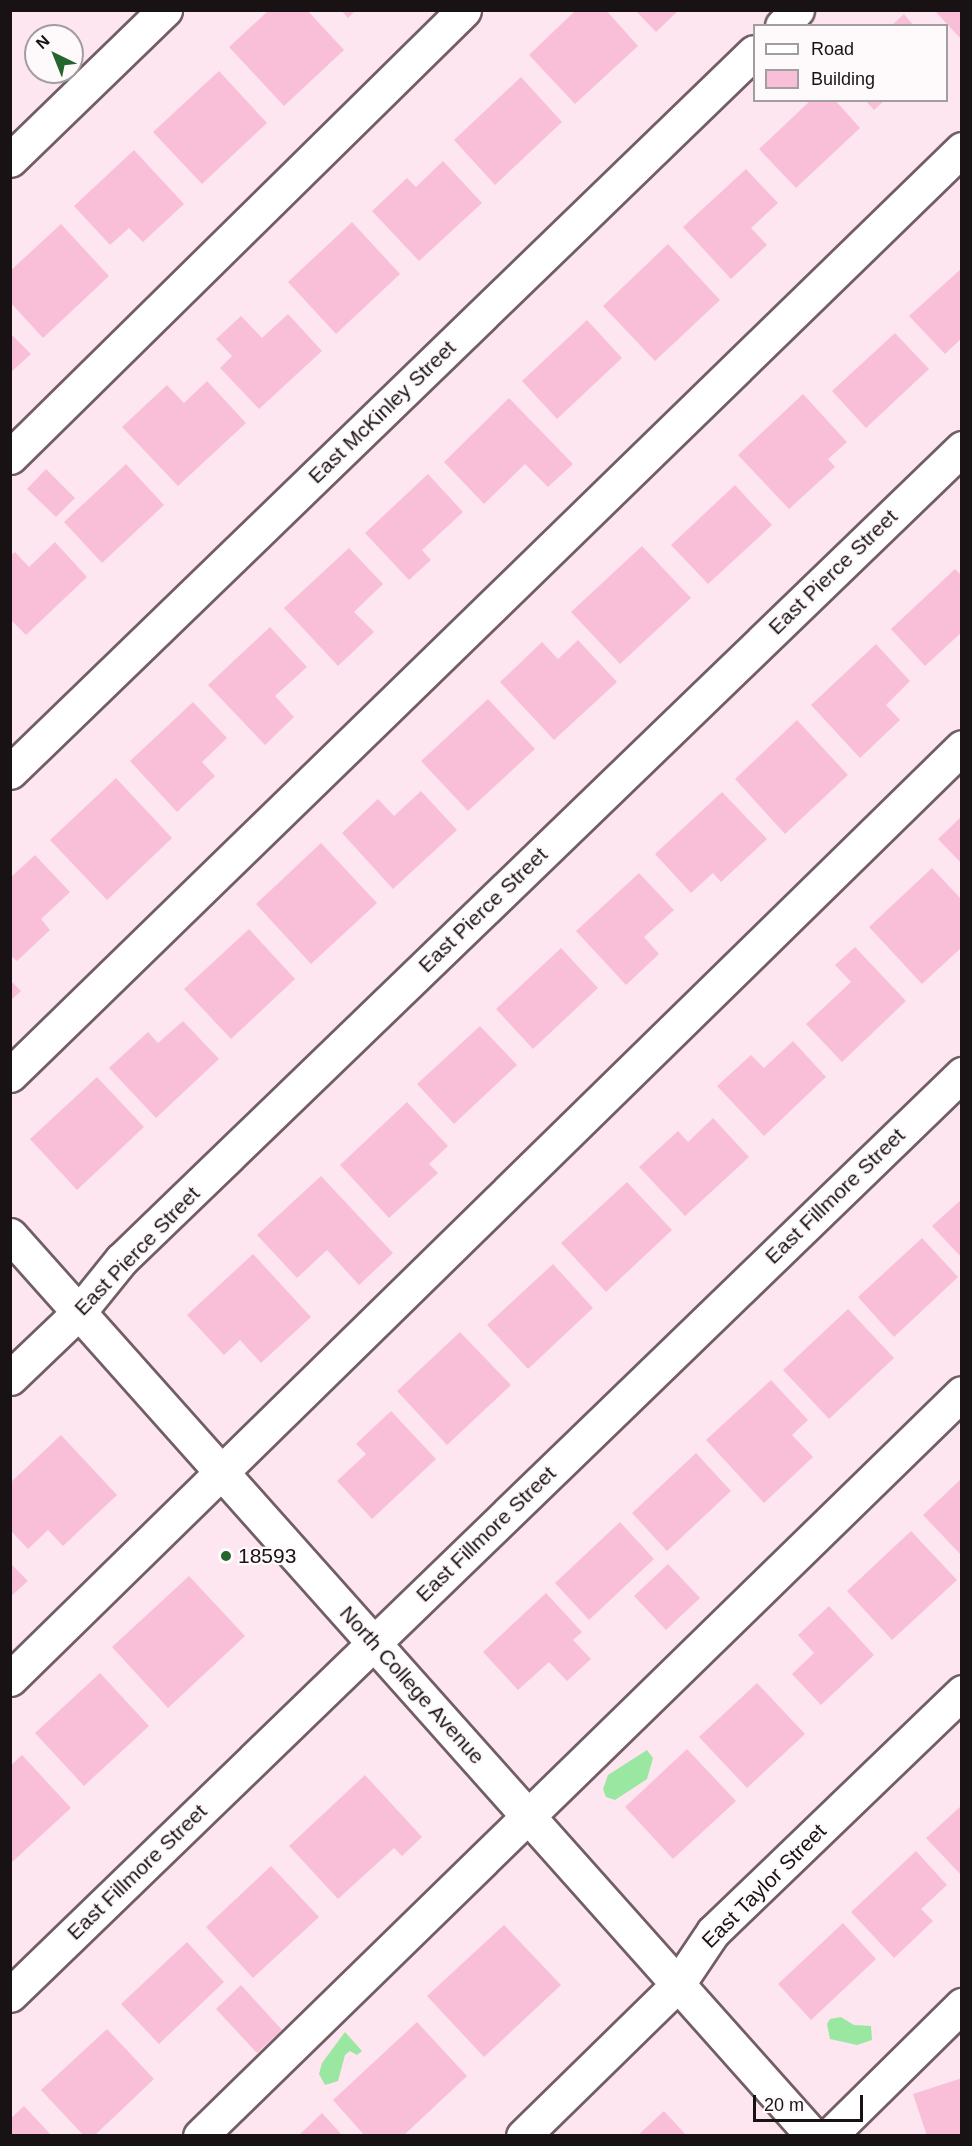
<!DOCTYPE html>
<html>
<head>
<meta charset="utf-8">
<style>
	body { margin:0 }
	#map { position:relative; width:972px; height:2146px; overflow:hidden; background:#fee6f0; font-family:Helvetica,sans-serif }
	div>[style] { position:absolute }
	.water>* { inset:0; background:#9ae7a1 }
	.building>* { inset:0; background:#f9bfd8 }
	.roads { filter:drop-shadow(2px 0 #725e67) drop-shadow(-2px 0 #725e67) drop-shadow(0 2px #725e67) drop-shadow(0 -2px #725e67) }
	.minor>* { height:33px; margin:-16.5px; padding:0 16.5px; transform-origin:16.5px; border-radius:16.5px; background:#fff }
	.dots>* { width:16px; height:16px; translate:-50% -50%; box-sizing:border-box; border:3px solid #fef9fb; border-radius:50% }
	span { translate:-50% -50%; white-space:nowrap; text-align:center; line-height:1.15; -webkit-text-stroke:4.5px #fef9fb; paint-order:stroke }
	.street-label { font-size:21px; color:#191215 }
	.poi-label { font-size:21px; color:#191215 }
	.left { translate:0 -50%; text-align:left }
	.frame { position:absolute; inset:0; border:12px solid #191215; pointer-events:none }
	.legend { position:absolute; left:753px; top:24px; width:195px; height:78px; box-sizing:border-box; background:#fef9fb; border:2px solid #a29d9f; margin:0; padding:8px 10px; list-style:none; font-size:18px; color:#191215 }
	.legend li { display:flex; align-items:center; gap:12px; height:30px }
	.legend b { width:30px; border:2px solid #a29d9f }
	.north { position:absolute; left:24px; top:24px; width:60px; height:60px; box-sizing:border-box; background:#fef9fb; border:2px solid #a29d9f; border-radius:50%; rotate:317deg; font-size:16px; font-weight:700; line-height:24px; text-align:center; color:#191215 }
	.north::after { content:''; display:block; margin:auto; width:21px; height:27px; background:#25662f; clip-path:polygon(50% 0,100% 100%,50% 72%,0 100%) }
	.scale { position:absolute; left:753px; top:2095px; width:110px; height:27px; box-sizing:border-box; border:3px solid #191215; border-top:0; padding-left:8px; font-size:18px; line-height:21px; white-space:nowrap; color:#191215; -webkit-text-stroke:4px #fef9fb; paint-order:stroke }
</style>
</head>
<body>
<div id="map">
	<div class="water">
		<div style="clip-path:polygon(647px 1750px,653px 1758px,647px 1779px,615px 1800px,606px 1797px,603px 1789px,608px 1775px)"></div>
		<div style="clip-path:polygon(841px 2017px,854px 2025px,871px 2026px,872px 2040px,857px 2045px,830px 2039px,827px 2024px,830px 2019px)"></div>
		<div style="clip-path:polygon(345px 2032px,362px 2051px,357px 2055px,350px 2051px,345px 2055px,338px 2081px,325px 2085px,319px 2074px,322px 2063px)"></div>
	</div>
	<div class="building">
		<div style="clip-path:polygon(269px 10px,307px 10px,344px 50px,284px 106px,229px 47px)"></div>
		<div style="clip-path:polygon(341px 10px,356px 10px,348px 18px)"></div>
		<div style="clip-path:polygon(576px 10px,606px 10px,638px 46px,575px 104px,529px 55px)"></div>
		<div style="clip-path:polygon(635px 10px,679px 10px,656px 32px)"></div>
		<div style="clip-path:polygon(934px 10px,962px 10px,962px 40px)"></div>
		<div style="clip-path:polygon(904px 14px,914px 26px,891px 26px)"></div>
		<div style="clip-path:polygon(219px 71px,267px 123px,202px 184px,153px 132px)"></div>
		<div style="clip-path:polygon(521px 77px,562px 122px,495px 185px,454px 140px)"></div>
		<div style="clip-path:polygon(811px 100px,835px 100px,860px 128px,796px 188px,759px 149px)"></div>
		<div style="clip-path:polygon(865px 100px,885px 100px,874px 110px)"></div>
		<div style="clip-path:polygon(134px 150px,184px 204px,143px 242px,129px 228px,110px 245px,74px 206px)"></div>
		<div style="clip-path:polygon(443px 161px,482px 203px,419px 261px,372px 211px,407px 178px,416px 187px)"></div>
		<div style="clip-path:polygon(746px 169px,778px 203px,751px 228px,767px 245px,731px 279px,683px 227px)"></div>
		<div style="clip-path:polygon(352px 222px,400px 274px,336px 334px,288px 282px)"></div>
		<div style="clip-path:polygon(61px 224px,109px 276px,43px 338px,10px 302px,10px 271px)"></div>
		<div style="clip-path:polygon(668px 244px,720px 300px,655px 361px,603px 306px)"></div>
		<div style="clip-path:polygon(962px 268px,962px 338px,945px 354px,909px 316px)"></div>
		<div style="clip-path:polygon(288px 314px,322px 351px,259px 409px,220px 368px,232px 356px,216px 339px,241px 316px,262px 338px)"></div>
		<div style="clip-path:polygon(587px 320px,622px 358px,557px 419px,522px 381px)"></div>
		<div style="clip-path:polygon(10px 333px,31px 354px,10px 373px)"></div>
		<div style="clip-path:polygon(895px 333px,929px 369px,866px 428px,832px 391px)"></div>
		<div style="clip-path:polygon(207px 381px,246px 423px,178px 486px,122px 427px,167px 385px,184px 403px)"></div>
		<div style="clip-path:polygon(803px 394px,847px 442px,828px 459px,835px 467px,789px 509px,738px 455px)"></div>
		<div style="clip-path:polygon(509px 398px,573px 464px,548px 487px,525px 464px,484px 504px,444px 462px)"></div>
		<div style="clip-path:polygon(126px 464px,164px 505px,102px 563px,64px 522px)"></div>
		<div style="clip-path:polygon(46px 469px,75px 498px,56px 517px,27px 489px)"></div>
		<div style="clip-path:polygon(428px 474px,463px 512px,422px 550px,431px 560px,409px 580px,365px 533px)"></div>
		<div style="clip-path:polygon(735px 485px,772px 525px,708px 584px,671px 545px)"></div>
		<div style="clip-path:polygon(55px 542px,87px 577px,26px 635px,10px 619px,10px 556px,15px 552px,29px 567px)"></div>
		<div style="clip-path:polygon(642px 546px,691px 598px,620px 664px,571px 612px)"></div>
		<div style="clip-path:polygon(349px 548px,383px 584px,354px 612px,374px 632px,338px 666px,284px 608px)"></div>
		<div style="clip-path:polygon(955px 569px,962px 576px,962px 632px,925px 666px,891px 629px)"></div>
		<div style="clip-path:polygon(270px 627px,307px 667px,275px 696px,294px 717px,265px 745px,208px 685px)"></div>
		<div style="clip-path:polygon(578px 640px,617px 682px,554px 740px,500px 682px,542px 642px,558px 659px)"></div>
		<div style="clip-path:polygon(876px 644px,910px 681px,886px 705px,900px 720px,860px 758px,811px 705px)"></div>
		<div style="clip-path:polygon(488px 699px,535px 749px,468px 811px,421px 761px)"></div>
		<div style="clip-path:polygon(193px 702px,227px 738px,202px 762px,215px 776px,177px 812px,130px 761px)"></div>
		<div style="clip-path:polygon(797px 720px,848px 775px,785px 834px,735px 779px)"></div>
		<div style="clip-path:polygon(116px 778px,172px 838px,107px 900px,50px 840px)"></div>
		<div style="clip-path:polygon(421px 791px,457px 830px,393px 889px,342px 833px,378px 799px,394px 816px)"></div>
		<div style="clip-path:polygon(722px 792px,767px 839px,721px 882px,713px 873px,691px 893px,655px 854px)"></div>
		<div style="clip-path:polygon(962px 816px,962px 864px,938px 839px)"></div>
		<div style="clip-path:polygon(321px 843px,377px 903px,311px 964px,256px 904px)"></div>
		<div style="clip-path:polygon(35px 855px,70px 892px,41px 919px,50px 930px,17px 961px,10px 955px,10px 878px)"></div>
		<div style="clip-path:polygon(932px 868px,962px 900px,962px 947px,922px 984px,869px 927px)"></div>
		<div style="clip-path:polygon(639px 873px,674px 910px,644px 937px,659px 954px,626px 985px,576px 931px)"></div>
		<div style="clip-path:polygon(249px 929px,295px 979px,231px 1039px,184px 989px)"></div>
		<div style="clip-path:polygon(855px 947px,906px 1001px,842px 1062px,806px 1024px,851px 982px,835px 965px)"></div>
		<div style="clip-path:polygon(561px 948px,598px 988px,533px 1049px,496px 1009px)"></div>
		<div style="clip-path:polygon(10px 980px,21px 991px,10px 1001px)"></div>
		<div style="clip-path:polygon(183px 1021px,219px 1059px,156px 1118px,109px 1068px,148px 1032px,158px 1043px)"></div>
		<div style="clip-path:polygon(480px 1026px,517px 1065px,454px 1124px,417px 1084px)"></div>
		<div style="clip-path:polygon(793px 1041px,826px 1077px,764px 1136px,717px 1086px,751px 1055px,764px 1068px)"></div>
		<div style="clip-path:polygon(97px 1077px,144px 1127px,77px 1190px,30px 1139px)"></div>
		<div style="clip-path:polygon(407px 1102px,448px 1146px,429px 1164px,438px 1173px,389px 1218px,340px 1165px)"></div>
		<div style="clip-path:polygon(713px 1118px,749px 1157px,685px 1216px,639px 1167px,678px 1131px,688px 1142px)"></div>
		<div style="clip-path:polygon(321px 1176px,393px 1253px,359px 1285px,327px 1250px,297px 1278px,257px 1235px)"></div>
		<div style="clip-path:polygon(627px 1182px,672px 1230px,606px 1292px,561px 1243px)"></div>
		<div style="clip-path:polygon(962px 1199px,962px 1258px,932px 1226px)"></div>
		<div style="clip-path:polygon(922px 1238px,958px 1277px,894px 1337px,858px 1297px)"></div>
		<div style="clip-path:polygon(253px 1254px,311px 1317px,261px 1363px,240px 1340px,224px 1355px,187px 1315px)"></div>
		<div style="clip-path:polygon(553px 1264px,593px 1308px,528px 1369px,487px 1325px)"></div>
		<div style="clip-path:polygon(848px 1309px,894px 1358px,829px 1419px,783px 1370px)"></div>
		<div style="clip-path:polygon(460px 1332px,511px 1385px,447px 1445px,397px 1391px)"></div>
		<div style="clip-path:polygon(771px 1380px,808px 1420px,792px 1435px,813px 1457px,764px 1503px,706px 1440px)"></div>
		<div style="clip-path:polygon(391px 1411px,436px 1459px,372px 1519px,337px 1481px,366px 1454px,356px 1444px)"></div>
		<div style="clip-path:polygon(61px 1435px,117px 1495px,63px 1546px,48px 1530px,28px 1549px,10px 1530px,10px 1483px)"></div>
		<div style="clip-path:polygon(696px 1453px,731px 1491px,667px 1551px,632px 1513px)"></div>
		<div style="clip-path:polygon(962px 1478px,962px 1556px,923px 1515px)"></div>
		<div style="clip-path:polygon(620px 1522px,654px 1559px,589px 1620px,555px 1583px)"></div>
		<div style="clip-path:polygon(911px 1531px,957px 1580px,892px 1640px,847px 1591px)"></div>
		<div style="clip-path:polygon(10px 1563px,28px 1581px,10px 1597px)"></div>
		<div style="clip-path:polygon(668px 1564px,700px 1598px,666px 1630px,634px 1596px)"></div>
		<div style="clip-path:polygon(189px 1576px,245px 1636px,168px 1708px,112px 1647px)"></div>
		<div style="clip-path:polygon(546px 1593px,582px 1632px,573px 1640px,591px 1659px,567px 1681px,549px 1662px,518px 1690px,483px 1652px)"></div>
		<div style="clip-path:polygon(829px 1606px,874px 1655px,821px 1705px,792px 1674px,814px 1653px,798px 1635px)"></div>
		<div style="clip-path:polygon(100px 1673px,149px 1726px,84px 1786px,35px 1733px)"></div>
		<div style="clip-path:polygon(757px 1683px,805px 1734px,747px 1788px,699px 1737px)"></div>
		<div style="clip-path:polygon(687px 1749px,736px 1801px,673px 1859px,625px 1807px)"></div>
		<div style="clip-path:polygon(22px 1755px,71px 1808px,10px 1864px,10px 1766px)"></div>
		<div style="clip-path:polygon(365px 1775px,422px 1837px,402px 1856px,394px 1848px,338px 1899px,289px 1846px)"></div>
		<div style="clip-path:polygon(962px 1805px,962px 1876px,926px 1838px)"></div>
		<div style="clip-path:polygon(916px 1851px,947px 1885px,921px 1909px,933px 1921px,894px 1958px,851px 1912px)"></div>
		<div style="clip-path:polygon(271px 1866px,319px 1917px,253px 1978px,206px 1927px)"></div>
		<div style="clip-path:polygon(843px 1923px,876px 1959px,811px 2020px,778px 1984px)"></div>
		<div style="clip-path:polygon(504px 1925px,561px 1985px,484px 2057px,427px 1996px)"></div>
		<div style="clip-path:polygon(187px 1942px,224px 1982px,159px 2044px,121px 2004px)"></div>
		<div style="clip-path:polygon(241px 1985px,282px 2030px,257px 2053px,216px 2009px)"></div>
		<div style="clip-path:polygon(417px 2022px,467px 2076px,403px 2136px,365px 2136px,333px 2100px)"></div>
		<div style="clip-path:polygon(107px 2029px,154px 2079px,94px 2136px,84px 2136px,41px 2090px)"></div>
		<div style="clip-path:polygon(962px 2078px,962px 2136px,927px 2136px,913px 2094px)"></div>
		<div style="clip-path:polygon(24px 2106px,52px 2136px,10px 2136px,10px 2119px)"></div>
		<div style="clip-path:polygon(664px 2111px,687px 2136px,637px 2136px)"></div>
		<div style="clip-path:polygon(322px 2113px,343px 2136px,298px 2136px)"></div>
	</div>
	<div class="roads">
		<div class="minor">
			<div style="left:782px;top:26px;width:22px;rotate:-47deg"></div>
			<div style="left:10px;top:160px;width:216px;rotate:-44.1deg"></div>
			<div style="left:10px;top:457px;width:637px;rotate:-44.55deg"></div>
			<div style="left:10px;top:772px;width:1035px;rotate:-44.06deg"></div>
			<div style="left:10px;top:1075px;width:1328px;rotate:-44.21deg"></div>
			<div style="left:10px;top:1235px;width:1207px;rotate:48.29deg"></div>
			<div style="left:10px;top:1378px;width:95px;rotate:-43.7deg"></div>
			<div style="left:79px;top:1312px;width:67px;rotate:-51.1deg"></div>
			<div style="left:121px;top:1260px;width:1169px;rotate:-43.99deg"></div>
			<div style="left:10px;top:1679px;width:1332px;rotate:-44.39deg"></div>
			<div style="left:10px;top:1995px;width:1325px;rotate:-44.05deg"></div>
			<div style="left:200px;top:2136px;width:1064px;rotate:-44.28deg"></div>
			<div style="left:523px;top:2136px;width:217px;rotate:-44.4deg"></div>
			<div style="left:678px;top:1984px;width:63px;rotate:-56.1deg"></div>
			<div style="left:713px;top:1932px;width:346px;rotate:-43.9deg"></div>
			<div style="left:829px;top:2136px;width:187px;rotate:-44.6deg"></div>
		</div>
	</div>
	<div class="dots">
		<div style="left:226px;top:1556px;background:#25662f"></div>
	</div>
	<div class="street-label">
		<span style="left:382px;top:412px;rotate:-44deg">East McKinley Street</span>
		<span style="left:833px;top:572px;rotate:-44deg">East Pierce Street</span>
		<span style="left:483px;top:910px;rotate:-44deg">East Pierce Street</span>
		<span style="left:835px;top:1196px;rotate:-44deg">East Fillmore Street</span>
		<span style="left:137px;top:1251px;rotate:-46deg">East Pierce Street</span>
		<span style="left:486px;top:1534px;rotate:-44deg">East Fillmore Street</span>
		<span style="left:412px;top:1685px;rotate:48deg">North College Avenue</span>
		<span style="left:137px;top:1872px;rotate:-44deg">East Fillmore Street</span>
		<span style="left:764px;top:1886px;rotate:-45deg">East Taylor Street</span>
	</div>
	<div class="poi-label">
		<span class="left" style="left:238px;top:1556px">18593</span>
	</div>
	<div class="frame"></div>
	<ul class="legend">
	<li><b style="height:8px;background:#fff"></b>Road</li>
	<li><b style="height:16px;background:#f9bfd8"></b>Building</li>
	</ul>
	<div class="north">N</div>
	<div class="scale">20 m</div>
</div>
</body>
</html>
